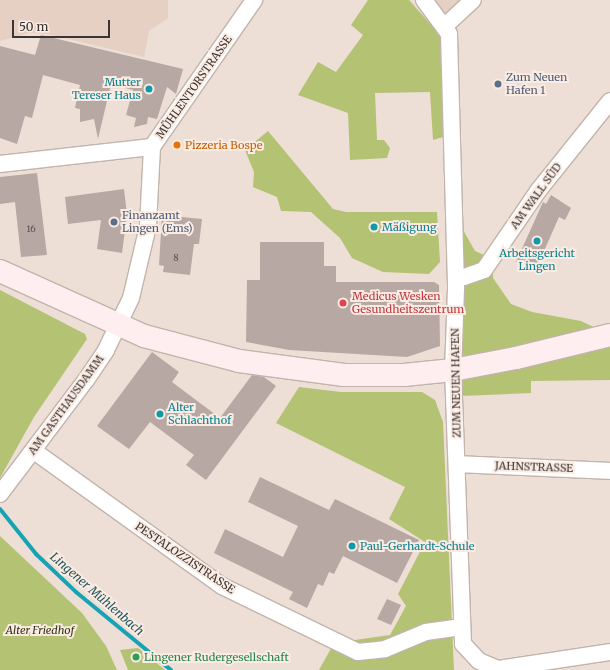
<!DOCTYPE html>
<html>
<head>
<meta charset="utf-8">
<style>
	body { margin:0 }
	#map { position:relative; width:610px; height:670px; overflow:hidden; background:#edded6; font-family:Merriweather,serif }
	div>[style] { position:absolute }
	.built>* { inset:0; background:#e6d0c4 }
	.green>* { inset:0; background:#b4c274 }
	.stream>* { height:4px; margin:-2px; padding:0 2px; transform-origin:2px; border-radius:2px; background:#16a3b4 }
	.building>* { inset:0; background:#b8a8a3 }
	.roads { filter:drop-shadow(1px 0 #c2b4ac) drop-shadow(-1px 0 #c2b4ac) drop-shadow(0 1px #c2b4ac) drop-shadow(0 -1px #c2b4ac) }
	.minor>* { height:16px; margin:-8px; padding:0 8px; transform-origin:8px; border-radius:8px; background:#fff }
	.secondary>* { height:22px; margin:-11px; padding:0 11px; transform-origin:11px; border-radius:11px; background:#feeef0 }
	.dots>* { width:11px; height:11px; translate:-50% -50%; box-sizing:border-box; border:2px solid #faebe3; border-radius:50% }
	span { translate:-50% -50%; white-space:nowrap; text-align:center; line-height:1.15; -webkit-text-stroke:4px #faebe3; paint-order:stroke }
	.number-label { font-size:9px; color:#5a524e }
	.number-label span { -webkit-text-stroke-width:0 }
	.service-label { font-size:11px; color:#4e5e75 }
	.left { translate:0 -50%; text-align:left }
	.culture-label { font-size:11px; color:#0d838f }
	.right { translate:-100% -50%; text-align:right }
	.street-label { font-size:11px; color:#3a3532 }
	.food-label { font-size:11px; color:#c56008 }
	.health-label { font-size:11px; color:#be3a42 }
	.park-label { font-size:11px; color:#303512; font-style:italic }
	.leisure-label { font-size:11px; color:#27864d }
	.water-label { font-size:12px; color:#23575e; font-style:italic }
	.scale { position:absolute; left:12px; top:20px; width:98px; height:18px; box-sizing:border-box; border:2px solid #3a3532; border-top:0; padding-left:5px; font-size:12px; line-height:14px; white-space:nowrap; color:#3a3532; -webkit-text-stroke:3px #faebe3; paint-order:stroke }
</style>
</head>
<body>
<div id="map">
	<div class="built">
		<div style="clip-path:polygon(0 0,168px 0,168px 18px,149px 31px,144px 57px,47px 34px,29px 33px,0 41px)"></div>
		<div style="clip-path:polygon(425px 0,469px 0,448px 27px)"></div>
	</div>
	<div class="green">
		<div style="clip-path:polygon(368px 0,409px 0,440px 35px,443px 137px,433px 140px,430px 92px,375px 93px,377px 140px,384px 140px,390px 148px,387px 158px,350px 160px,348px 113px,298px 95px,318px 62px,336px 72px,363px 35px,351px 25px)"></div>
		<div style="clip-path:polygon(268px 131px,333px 209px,346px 212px,437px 212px,440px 262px,429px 274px,383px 272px,352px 258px,340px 238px,311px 212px,281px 211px,277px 197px,253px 187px,254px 172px,245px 150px)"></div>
		<div style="clip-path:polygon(458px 221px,475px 251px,493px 259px,493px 278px,511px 304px,532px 312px,581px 321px,610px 335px,610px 380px,531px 381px,531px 393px,461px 396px,463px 339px)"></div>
		<div style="clip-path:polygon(0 290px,85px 334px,87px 339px,34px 417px,0 478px)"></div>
		<div style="clip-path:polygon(299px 387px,341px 392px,422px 392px,435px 400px,443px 422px,454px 670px,319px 670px,334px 643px,390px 635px,406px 606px,398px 594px,425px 542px,389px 519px,405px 487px,276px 423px)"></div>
		<div style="clip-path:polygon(0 536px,82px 613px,106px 646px,117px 670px,0 670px)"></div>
		<div style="clip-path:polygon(138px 648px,164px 669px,165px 670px,128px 670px,120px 650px)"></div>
	</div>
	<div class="stream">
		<div style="left:0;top:509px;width:58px;rotate:51.3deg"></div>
		<div style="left:36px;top:554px;width:55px;rotate:43.5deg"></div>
		<div style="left:76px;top:592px;width:123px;rotate:39.4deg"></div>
	</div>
	<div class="building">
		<div style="clip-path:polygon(41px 35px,183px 69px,176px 94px,167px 87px,157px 119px,148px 117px,147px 124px,134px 127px,136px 118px,126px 115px,133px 90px,111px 84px,98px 139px,94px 119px,80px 122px,80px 109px,75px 108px,80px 85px,43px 75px,32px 118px,25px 116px,17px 144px,0 138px,0 46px,35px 55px)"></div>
		<div style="clip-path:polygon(37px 173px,47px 255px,21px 257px,15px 202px,0 204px,0 177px)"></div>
		<div style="clip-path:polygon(124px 189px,127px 215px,122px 253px,97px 249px,101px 220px,68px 224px,65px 197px)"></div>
		<div style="clip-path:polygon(551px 195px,571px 208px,565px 220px,559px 217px,537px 267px,516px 262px,543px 202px,546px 204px)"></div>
		<div style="clip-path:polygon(162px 215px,202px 219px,199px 244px,194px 244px,190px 275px,163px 272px,164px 266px,159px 265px)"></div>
		<div style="clip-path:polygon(260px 242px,324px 242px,324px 266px,336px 266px,336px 282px,434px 282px,439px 285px,440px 346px,407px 357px,289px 350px,246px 342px,247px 280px,260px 280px)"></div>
		<div style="clip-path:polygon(152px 352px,179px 372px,172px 382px,220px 418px,252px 375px,264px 377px,276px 386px,206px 480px,186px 465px,194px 455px,150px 422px,129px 449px,97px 426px)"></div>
		<div style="clip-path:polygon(260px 477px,329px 510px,335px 499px,419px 540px,397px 583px,343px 556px,334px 574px,329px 572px,323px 586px,318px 584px,307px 608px,289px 599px,293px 592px,214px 553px,225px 529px,283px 557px,298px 526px,248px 502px)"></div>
		<div style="clip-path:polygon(387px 599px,401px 605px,391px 625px,377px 619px)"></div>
	</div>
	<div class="roads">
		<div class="minor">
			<div style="left:424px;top:0;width:42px;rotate:53.7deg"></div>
			<div style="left:449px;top:34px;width:255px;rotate:88.4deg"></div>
			<div style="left:456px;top:289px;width:81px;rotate:92.1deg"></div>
			<div style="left:453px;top:370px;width:274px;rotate:87.9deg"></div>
			<div style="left:463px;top:644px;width:23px;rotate:47deg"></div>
			<div style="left:479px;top:661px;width:21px;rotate:23deg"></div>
			<div style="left:498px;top:669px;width:113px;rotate:-8.6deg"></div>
			<div style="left:445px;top:26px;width:38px;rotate:-43deg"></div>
			<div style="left:0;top:164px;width:153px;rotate:-6.4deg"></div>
			<div style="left:152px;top:147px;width:179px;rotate:-55.2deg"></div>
			<div style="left:456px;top:277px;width:8px"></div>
			<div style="left:464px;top:277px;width:21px;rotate:-19deg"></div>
			<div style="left:484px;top:270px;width:96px;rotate:-55.6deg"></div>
			<div style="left:538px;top:191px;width:115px;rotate:-51.3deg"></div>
			<div style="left:34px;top:451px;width:231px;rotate:35.7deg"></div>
			<div style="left:222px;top:586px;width:151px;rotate:25.9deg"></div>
			<div style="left:358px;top:652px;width:27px;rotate:-6deg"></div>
			<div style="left:385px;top:649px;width:44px;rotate:-22.5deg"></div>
			<div style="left:426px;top:632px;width:36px;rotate:-8deg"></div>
			<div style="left:458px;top:464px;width:152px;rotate:2.6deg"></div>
			<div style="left:0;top:494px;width:143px;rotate:-53deg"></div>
			<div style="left:86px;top:380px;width:36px;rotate:-56deg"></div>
			<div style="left:106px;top:350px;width:58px;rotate:-64.3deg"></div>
			<div style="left:131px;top:298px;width:74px;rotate:-76.7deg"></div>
			<div style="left:148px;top:226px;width:79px;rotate:-87.1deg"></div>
		</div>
		<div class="secondary">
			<div style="left:0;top:271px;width:158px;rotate:24.3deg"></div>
			<div style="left:144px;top:336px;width:98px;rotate:14.7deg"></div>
			<div style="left:239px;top:361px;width:106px;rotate:7.6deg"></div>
			<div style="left:344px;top:375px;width:60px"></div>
			<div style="left:404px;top:375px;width:49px;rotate:-5.8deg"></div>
			<div style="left:453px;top:370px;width:64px;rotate:-10.8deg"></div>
			<div style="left:516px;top:358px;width:97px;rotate:-13.7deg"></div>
		</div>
	</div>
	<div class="dots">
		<div style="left:498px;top:84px;background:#5c6f8a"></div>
		<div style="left:149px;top:89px;background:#0f9aa8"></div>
		<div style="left:177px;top:145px;background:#e8710a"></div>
		<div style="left:114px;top:222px;background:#5c6f8a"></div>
		<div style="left:374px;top:227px;background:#0f9aa8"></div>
		<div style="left:537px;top:241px;background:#0f9aa8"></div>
		<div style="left:343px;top:303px;background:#e0444e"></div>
		<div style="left:160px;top:414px;background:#0f9aa8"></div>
		<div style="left:352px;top:546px;background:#0f9aa8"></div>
		<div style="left:136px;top:657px;background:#2e9e5b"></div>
	</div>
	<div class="number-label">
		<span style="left:31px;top:229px">16</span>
		<span style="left:176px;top:258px">8</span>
	</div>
	<div class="service-label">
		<span class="left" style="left:506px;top:84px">Zum Neuen<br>Hafen 1</span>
		<span class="left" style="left:122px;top:222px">Finanzamt<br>Lingen (Ems)</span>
	</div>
	<div class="culture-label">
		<span class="right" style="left:141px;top:89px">Mutter<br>Tereser Haus</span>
		<span class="left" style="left:382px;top:227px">Mäßigung</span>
		<span style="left:537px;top:260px">Arbeitsgericht<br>Lingen</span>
		<span class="left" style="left:168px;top:414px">Alter<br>Schlachthof</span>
		<span class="left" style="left:360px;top:546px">Paul-Gerhardt-Schule</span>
	</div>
	<div class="street-label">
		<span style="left:194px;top:87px;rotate:-55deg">MÜHLENTORSTRASSE</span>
		<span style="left:536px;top:196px;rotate:-54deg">AM WALL SÜD</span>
		<span style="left:456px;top:383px;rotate:-91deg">ZUM NEUEN HAFEN</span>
		<span style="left:66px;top:405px;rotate:-54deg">AM GASTHAUSDAMM</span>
		<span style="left:534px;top:467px;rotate:2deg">JAHNSTRASSE</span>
		<span style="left:185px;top:558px;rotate:34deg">PESTALOZZISTRASSE</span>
	</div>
	<div class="food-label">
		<span class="left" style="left:185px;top:145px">Pizzeria Bospe</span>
	</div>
	<div class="health-label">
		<span class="left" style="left:352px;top:303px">Medicus Wesken<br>Gesundheitszentrum</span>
	</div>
	<div class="park-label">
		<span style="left:40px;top:630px">Alter Friedhof</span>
	</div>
	<div class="leisure-label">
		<span class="left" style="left:144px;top:657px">Lingener Rudergesellschaft</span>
	</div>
	<div class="water-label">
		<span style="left:97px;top:594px;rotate:41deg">Lingener Mühlenbach</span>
	</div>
	<div class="scale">50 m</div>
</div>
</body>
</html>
